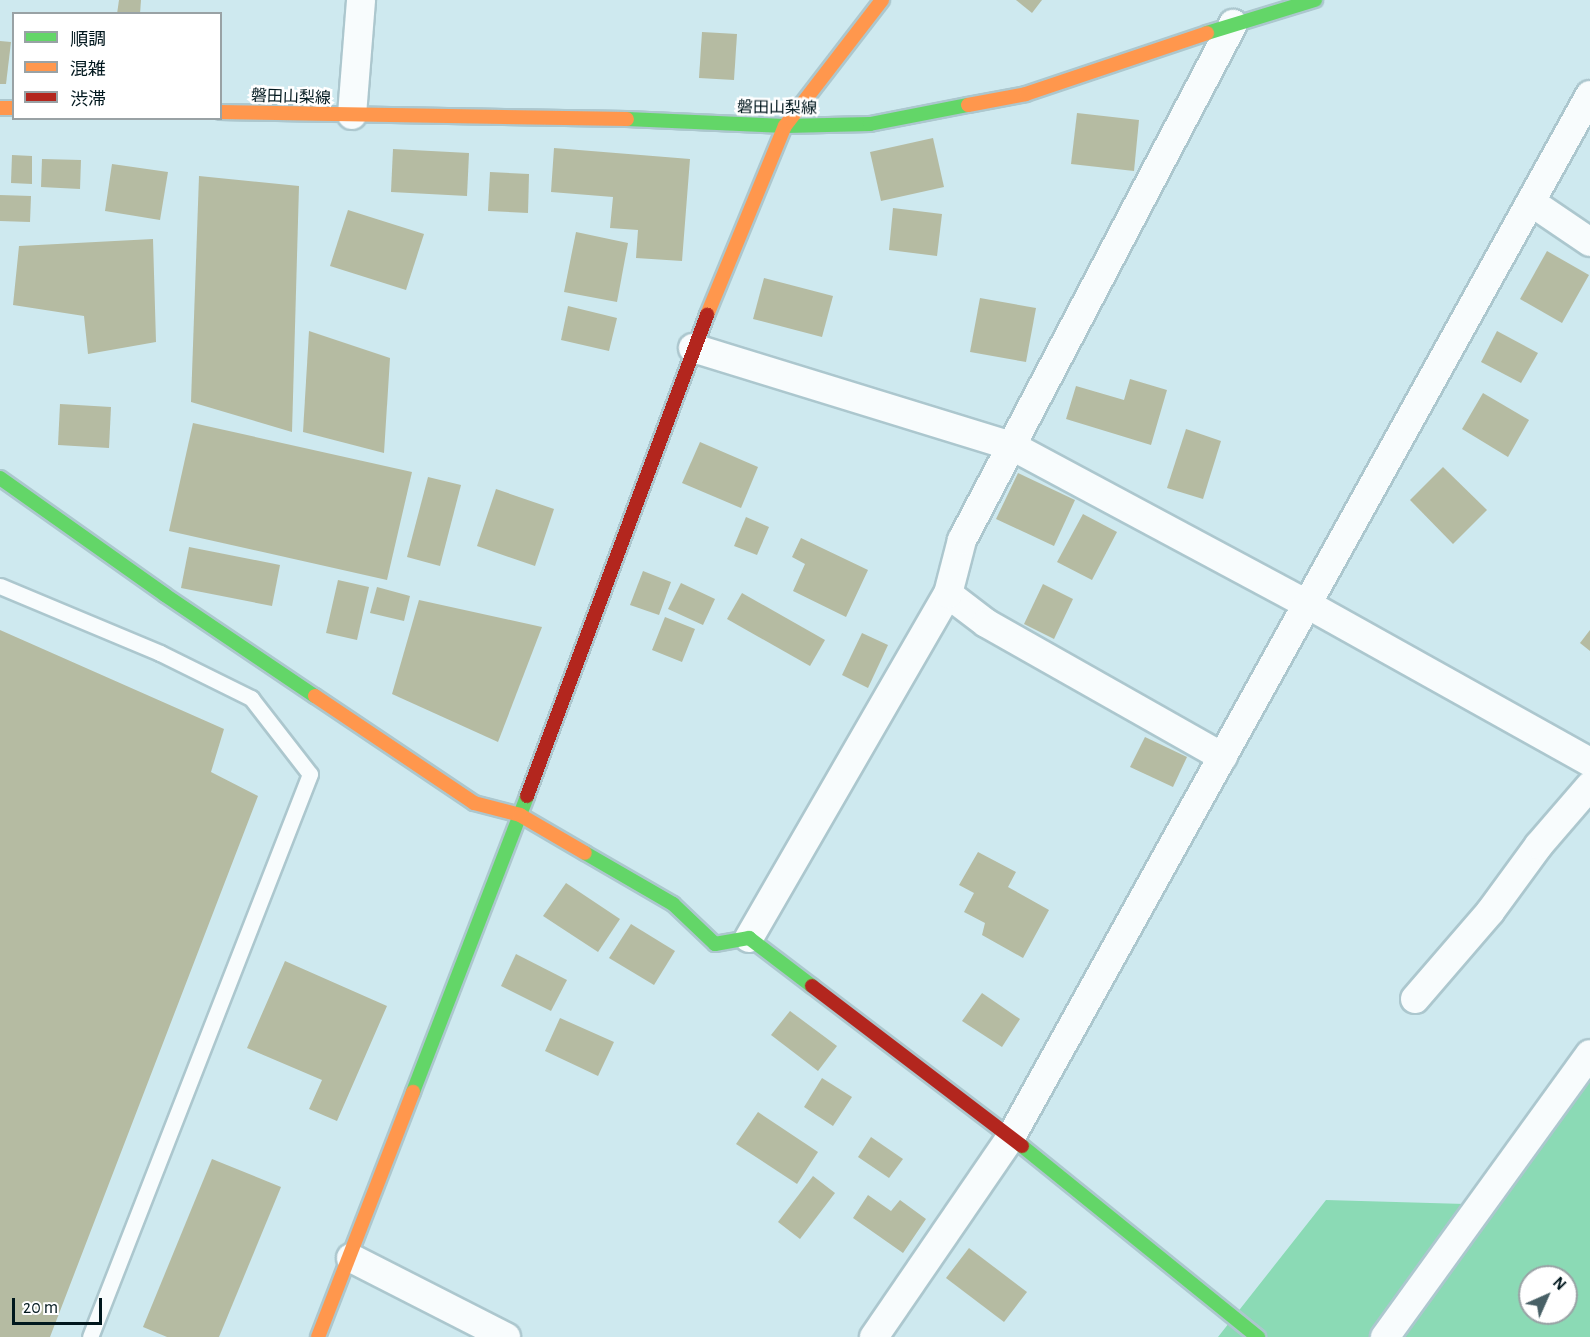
<!DOCTYPE html>
<html>
<head>
<meta charset="utf-8">
<style>
	body { margin:0 }
	#map { position:relative; width:1590px; height:1337px; overflow:hidden; background:#cee9ef; font-family:"Alegreya Sans","Noto Sans JP",sans-serif }
	div>[style] { position:absolute }
	.forest>* { inset:0; background:#8bdab5 }
	.building>* { inset:0; background:#b5bba2 }
	.roads { filter:drop-shadow(2px 0 #acc7ce) drop-shadow(-2px 0 #acc7ce) drop-shadow(0 2px #acc7ce) drop-shadow(0 -2px #acc7ce) }
	.lane>* { height:15px; margin:-7.5px; padding:0 7.5px; transform-origin:7.5px; border-radius:7.5px; background:#f8fcfd }
	.street>* { height:28px; margin:-14px; padding:0 14px; transform-origin:14px; border-radius:14px; background:#f8fcfd }
	.fast>* { height:14px; margin:-7px; padding:0 7px; transform-origin:7px; border-radius:7px; background:#63d668 }
	.slow>* { height:14px; margin:-7px; padding:0 7px; transform-origin:7px; border-radius:7px; background:#ff974d }
	.jam>* { height:14px; margin:-7px; padding:0 7px; transform-origin:7px; border-radius:7px; background:#b3261e }
	span { translate:-50% -50%; white-space:nowrap; text-align:center; line-height:1.15; -webkit-text-stroke:5px #fff; paint-order:stroke }
	.street-label { font-size:16px; color:#00171d }
	.legend { position:absolute; left:12px; top:12px; width:210px; height:108px; box-sizing:border-box; background:#fff; border:2px solid #99a2a5; margin:0; padding:8px 10px; list-style:none; font-size:18px; color:#00171d }
	.legend li { display:flex; align-items:center; gap:12px; height:30px }
	.legend b { width:30px; border:2px solid #99a2a5 }
	.north { position:absolute; left:1518px; top:1265px; width:60px; height:60px; box-sizing:border-box; background:#fff; border:2px solid #99a2a5; border-radius:50%; rotate:45deg; font-size:16px; font-weight:700; line-height:24px; text-align:center; color:#00171d }
	.north::after { content:''; display:block; margin:auto; width:21px; height:27px; background:#486066; clip-path:polygon(50% 0,100% 100%,50% 72%,0 100%) }
	.scale { position:absolute; left:12px; top:1298px; width:90px; height:27px; box-sizing:border-box; border:3px solid #00171d; border-top:0; padding-left:8px; font-size:18px; line-height:21px; white-space:nowrap; color:#00171d; -webkit-text-stroke:4px #fff; paint-order:stroke }
</style>
</head>
<body>
<div id="map">
	<div class="forest">
		<div style="clip-path:polygon(evenodd,1590px 1054px,1590px 1337px,1218px 1337px,1326px 1200px,1500px 1205px,1590px 1054px,1530px 1277px,1566px 1277px,1566px 1313px,1530px 1313px,1530px 1277px)"></div>
	</div>
	<div class="building">
		<div style="clip-path:polygon(119px 0,141px 0,140px 14px,117px 14px)"></div>
		<div style="clip-path:polygon(1016px 0,1042px 0,1032px 13px)"></div>
		<div style="clip-path:polygon(702px 32px,737px 34px,734px 80px,699px 78px)"></div>
		<div style="clip-path:polygon(0 41px,11px 42px,6px 84px,0 84px)"></div>
		<div style="clip-path:polygon(1077px 113px,1139px 120px,1134px 171px,1071px 164px)"></div>
		<div style="clip-path:polygon(933px 138px,944px 187px,881px 201px,870px 152px)"></div>
		<div style="clip-path:polygon(554px 148px,690px 159px,682px 261px,636px 258px,638px 230px,610px 228px,613px 197px,551px 192px)"></div>
		<div style="clip-path:polygon(393px 149px,469px 153px,467px 196px,391px 192px)"></div>
		<div style="clip-path:polygon(12px 155px,32px 156px,32px 184px,11px 183px)"></div>
		<div style="clip-path:polygon(42px 159px,81px 160px,80px 189px,41px 187px)"></div>
		<div style="clip-path:polygon(112px 164px,168px 172px,160px 220px,105px 211px)"></div>
		<div style="clip-path:polygon(490px 172px,529px 174px,528px 213px,488px 211px)"></div>
		<div style="clip-path:polygon(199px 176px,299px 186px,292px 432px,191px 402px)"></div>
		<div style="clip-path:polygon(0 195px,31px 196px,30px 222px,0 221px)"></div>
		<div style="clip-path:polygon(893px 208px,942px 214px,937px 256px,889px 250px)"></div>
		<div style="clip-path:polygon(348px 210px,424px 234px,406px 290px,330px 266px)"></div>
		<div style="clip-path:polygon(576px 232px,628px 243px,617px 302px,564px 292px)"></div>
		<div style="clip-path:polygon(153px 239px,156px 342px,88px 354px,84px 316px,13px 305px,19px 246px)"></div>
		<div style="clip-path:polygon(1547px 251px,1589px 275px,1562px 323px,1520px 299px)"></div>
		<div style="clip-path:polygon(764px 278px,833px 296px,822px 337px,753px 319px)"></div>
		<div style="clip-path:polygon(980px 298px,1036px 308px,1026px 362px,970px 352px)"></div>
		<div style="clip-path:polygon(568px 306px,617px 318px,609px 351px,561px 340px)"></div>
		<div style="clip-path:polygon(309px 331px,390px 358px,384px 453px,303px 432px)"></div>
		<div style="clip-path:polygon(1497px 331px,1538px 353px,1521px 383px,1481px 362px)"></div>
		<div style="clip-path:polygon(1130px 379px,1167px 390px,1151px 445px,1066px 419px,1076px 386px,1124px 400px)"></div>
		<div style="clip-path:polygon(1483px 393px,1529px 420px,1508px 457px,1462px 429px)"></div>
		<div style="clip-path:polygon(60px 404px,111px 407px,109px 448px,58px 445px)"></div>
		<div style="clip-path:polygon(193px 423px,412px 472px,387px 580px,169px 531px)"></div>
		<div style="clip-path:polygon(1186px 429px,1221px 441px,1203px 499px,1167px 488px)"></div>
		<div style="clip-path:polygon(700px 442px,758px 467px,741px 508px,682px 483px)"></div>
		<div style="clip-path:polygon(1443px 467px,1487px 510px,1453px 544px,1410px 500px)"></div>
		<div style="clip-path:polygon(1018px 473px,1075px 500px,1054px 546px,996px 519px)"></div>
		<div style="clip-path:polygon(428px 477px,461px 485px,440px 566px,407px 557px)"></div>
		<div style="clip-path:polygon(496px 489px,554px 509px,535px 566px,477px 546px)"></div>
		<div style="clip-path:polygon(1083px 514px,1117px 532px,1092px 580px,1057px 562px)"></div>
		<div style="clip-path:polygon(746px 517px,769px 527px,757px 555px,734px 546px)"></div>
		<div style="clip-path:polygon(801px 538px,868px 570px,846px 617px,793px 591px,805px 564px,792px 557px)"></div>
		<div style="clip-path:polygon(189px 547px,280px 565px,272px 606px,181px 588px)"></div>
		<div style="clip-path:polygon(643px 571px,671px 582px,659px 615px,630px 605px)"></div>
		<div style="clip-path:polygon(338px 580px,369px 587px,357px 640px,326px 633px)"></div>
		<div style="clip-path:polygon(681px 583px,715px 599px,703px 625px,668px 609px)"></div>
		<div style="clip-path:polygon(1043px 584px,1073px 599px,1054px 639px,1024px 624px)"></div>
		<div style="clip-path:polygon(377px 587px,410px 596px,404px 621px,370px 613px)"></div>
		<div style="clip-path:polygon(742px 593px,825px 640px,810px 666px,727px 619px)"></div>
		<div style="clip-path:polygon(419px 600px,542px 627px,498px 742px,392px 694px)"></div>
		<div style="clip-path:polygon(665px 617px,695px 629px,682px 662px,652px 650px)"></div>
		<div style="clip-path:polygon(0 630px,224px 729px,211px 772px,258px 796px,50px 1337px,0 1337px)"></div>
		<div style="clip-path:polygon(1590px 630px,1590px 651px,1580px 643px)"></div>
		<div style="clip-path:polygon(862px 633px,888px 645px,868px 688px,842px 675px)"></div>
		<div style="clip-path:polygon(1145px 737px,1187px 757px,1173px 787px,1130px 767px)"></div>
		<div style="clip-path:polygon(978px 852px,1016px 872px,1008px 887px,1049px 910px,1023px 958px,982px 935px,985px 923px,964px 912px,974px 893px,959px 885px)"></div>
		<div style="clip-path:polygon(566px 883px,620px 919px,598px 952px,543px 916px)"></div>
		<div style="clip-path:polygon(631px 924px,675px 951px,654px 985px,609px 958px)"></div>
		<div style="clip-path:polygon(516px 954px,567px 980px,551px 1011px,501px 986px)"></div>
		<div style="clip-path:polygon(285px 961px,387px 1006px,337px 1121px,309px 1109px,322px 1080px,247px 1048px)"></div>
		<div style="clip-path:polygon(982px 993px,1020px 1019px,1002px 1047px,962px 1021px)"></div>
		<div style="clip-path:polygon(790px 1011px,837px 1046px,818px 1071px,771px 1035px)"></div>
		<div style="clip-path:polygon(560px 1018px,614px 1042px,598px 1076px,545px 1051px)"></div>
		<div style="clip-path:polygon(822px 1078px,852px 1097px,833px 1126px,804px 1107px)"></div>
		<div style="clip-path:polygon(758px 1112px,818px 1152px,797px 1184px,736px 1144px)"></div>
		<div style="clip-path:polygon(871px 1137px,903px 1159px,889px 1178px,858px 1157px)"></div>
		<div style="clip-path:polygon(212px 1159px,281px 1187px,219px 1337px,167px 1337px,143px 1327px)"></div>
		<div style="clip-path:polygon(813px 1176px,835px 1193px,800px 1239px,778px 1222px)"></div>
		<div style="clip-path:polygon(868px 1195px,891px 1211px,900px 1200px,926px 1219px,903px 1253px,853px 1218px)"></div>
		<div style="clip-path:polygon(969px 1248px,1027px 1292px,1004px 1322px,946px 1278px)"></div>
	</div>
	<div class="roads">
		<div class="lane">
			<div style="left:0;top:586px;width:173px;rotate:22.7deg"></div>
			<div style="left:160px;top:653px;width:102px;rotate:26.3deg"></div>
			<div style="left:251px;top:698px;width:96px;rotate:52.2deg"></div>
			<div style="left:310px;top:774px;width:604px;rotate:111.34deg"></div>
		</div>
		<div class="street">
			<div style="left:352px;top:115px;width:115px;rotate:-85.5deg"></div>
			<div style="left:1531px;top:202px;width:71px;rotate:34.1deg"></div>
			<div style="left:693px;top:348px;width:334px;rotate:17.1deg"></div>
			<div style="left:1012px;top:446px;width:335px;rotate:28.2deg"></div>
			<div style="left:1307px;top:604px;width:324px;rotate:29.2deg"></div>
			<div style="left:948px;top:594px;width:48px;rotate:37.3deg"></div>
			<div style="left:986px;top:623px;width:272px;rotate:29.5deg"></div>
			<div style="left:749px;top:938px;width:397px;rotate:-60deg"></div>
			<div style="left:948px;top:594px;width:56px;rotate:-75.5deg"></div>
			<div style="left:962px;top:540px;width:583px;rotate:-62.29deg"></div>
			<div style="left:1415px;top:999px;width:115px;rotate:-49.2deg"></div>
			<div style="left:1490px;top:912px;width:83px;rotate:-53.8deg"></div>
			<div style="left:1539px;top:845px;width:78px;rotate:-49.2deg"></div>
			<div style="left:351px;top:1258px;width:174px;rotate:27deg"></div>
			<div style="left:874px;top:1337px;width:242px;rotate:-55.6deg"></div>
			<div style="left:1011px;top:1137px;width:1192px;rotate:-60.94deg"></div>
			<div style="left:1385px;top:1337px;width:349px;rotate:-54.1deg"></div>
		</div>
		<div class="fast">
			<div style="left:1207px;top:33px;width:113px;rotate:-17deg"></div>
			<div style="left:627px;top:119px;width:158px;rotate:2.5deg"></div>
			<div style="left:785px;top:126px;width:85px;rotate:-1.3deg"></div>
			<div style="left:870px;top:124px;width:100px;rotate:-11deg"></div>
			<div style="left:0;top:478px;width:202px;rotate:35.3deg"></div>
			<div style="left:165px;top:595px;width:181px;rotate:34deg"></div>
			<div style="left:585px;top:853px;width:102px;rotate:30.1deg"></div>
			<div style="left:673px;top:904px;width:58px;rotate:43.6deg"></div>
			<div style="left:715px;top:944px;width:35px;rotate:-10deg"></div>
			<div style="left:749px;top:938px;width:79px;rotate:37.3deg"></div>
			<div style="left:413px;top:1092px;width:317px;rotate:-68.9deg"></div>
			<div style="left:1022px;top:1146px;width:304px;rotate:39deg"></div>
		</div>
		<div class="slow">
			<div style="left:968px;top:105px;width:59px;rotate:-10.7deg"></div>
			<div style="left:1026px;top:94px;width:191px;rotate:-18.6deg"></div>
			<div style="left:0;top:108px;width:14px"></div>
			<div style="left:220px;top:112px;width:407px;rotate:1deg"></div>
			<div style="left:707px;top:315px;width:204px;rotate:-67.6deg"></div>
			<div style="left:785px;top:126px;width:159px;rotate:-52.4deg"></div>
			<div style="left:315px;top:696px;width:192px;rotate:33.9deg"></div>
			<div style="left:474px;top:803px;width:48px;rotate:14.6deg"></div>
			<div style="left:520px;top:815px;width:75px;rotate:30.3deg"></div>
			<div style="left:318px;top:1337px;width:263px;rotate:-68.8deg"></div>
		</div>
		<div class="jam">
			<div style="left:527px;top:796px;width:514px;rotate:-69.48deg"></div>
			<div style="left:812px;top:986px;width:264px;rotate:37.3deg"></div>
		</div>
	</div>
	<div class="street-label">
		<span style="left:291px;top:97px;rotate:2deg">磐田山梨線</span>
		<span style="left:777px;top:108px;rotate:1deg">磐田山梨線</span>
	</div>
	<ul class="legend">
	<li><b style="height:8px;background:#63d668"></b>順調</li>
	<li><b style="height:8px;background:#ff974d"></b>混雑</li>
	<li><b style="height:8px;background:#b3261e"></b>渋滞</li>
	</ul>
	<div class="north">N</div>
	<div class="scale">20 m</div>
</div>
</body>
</html>
